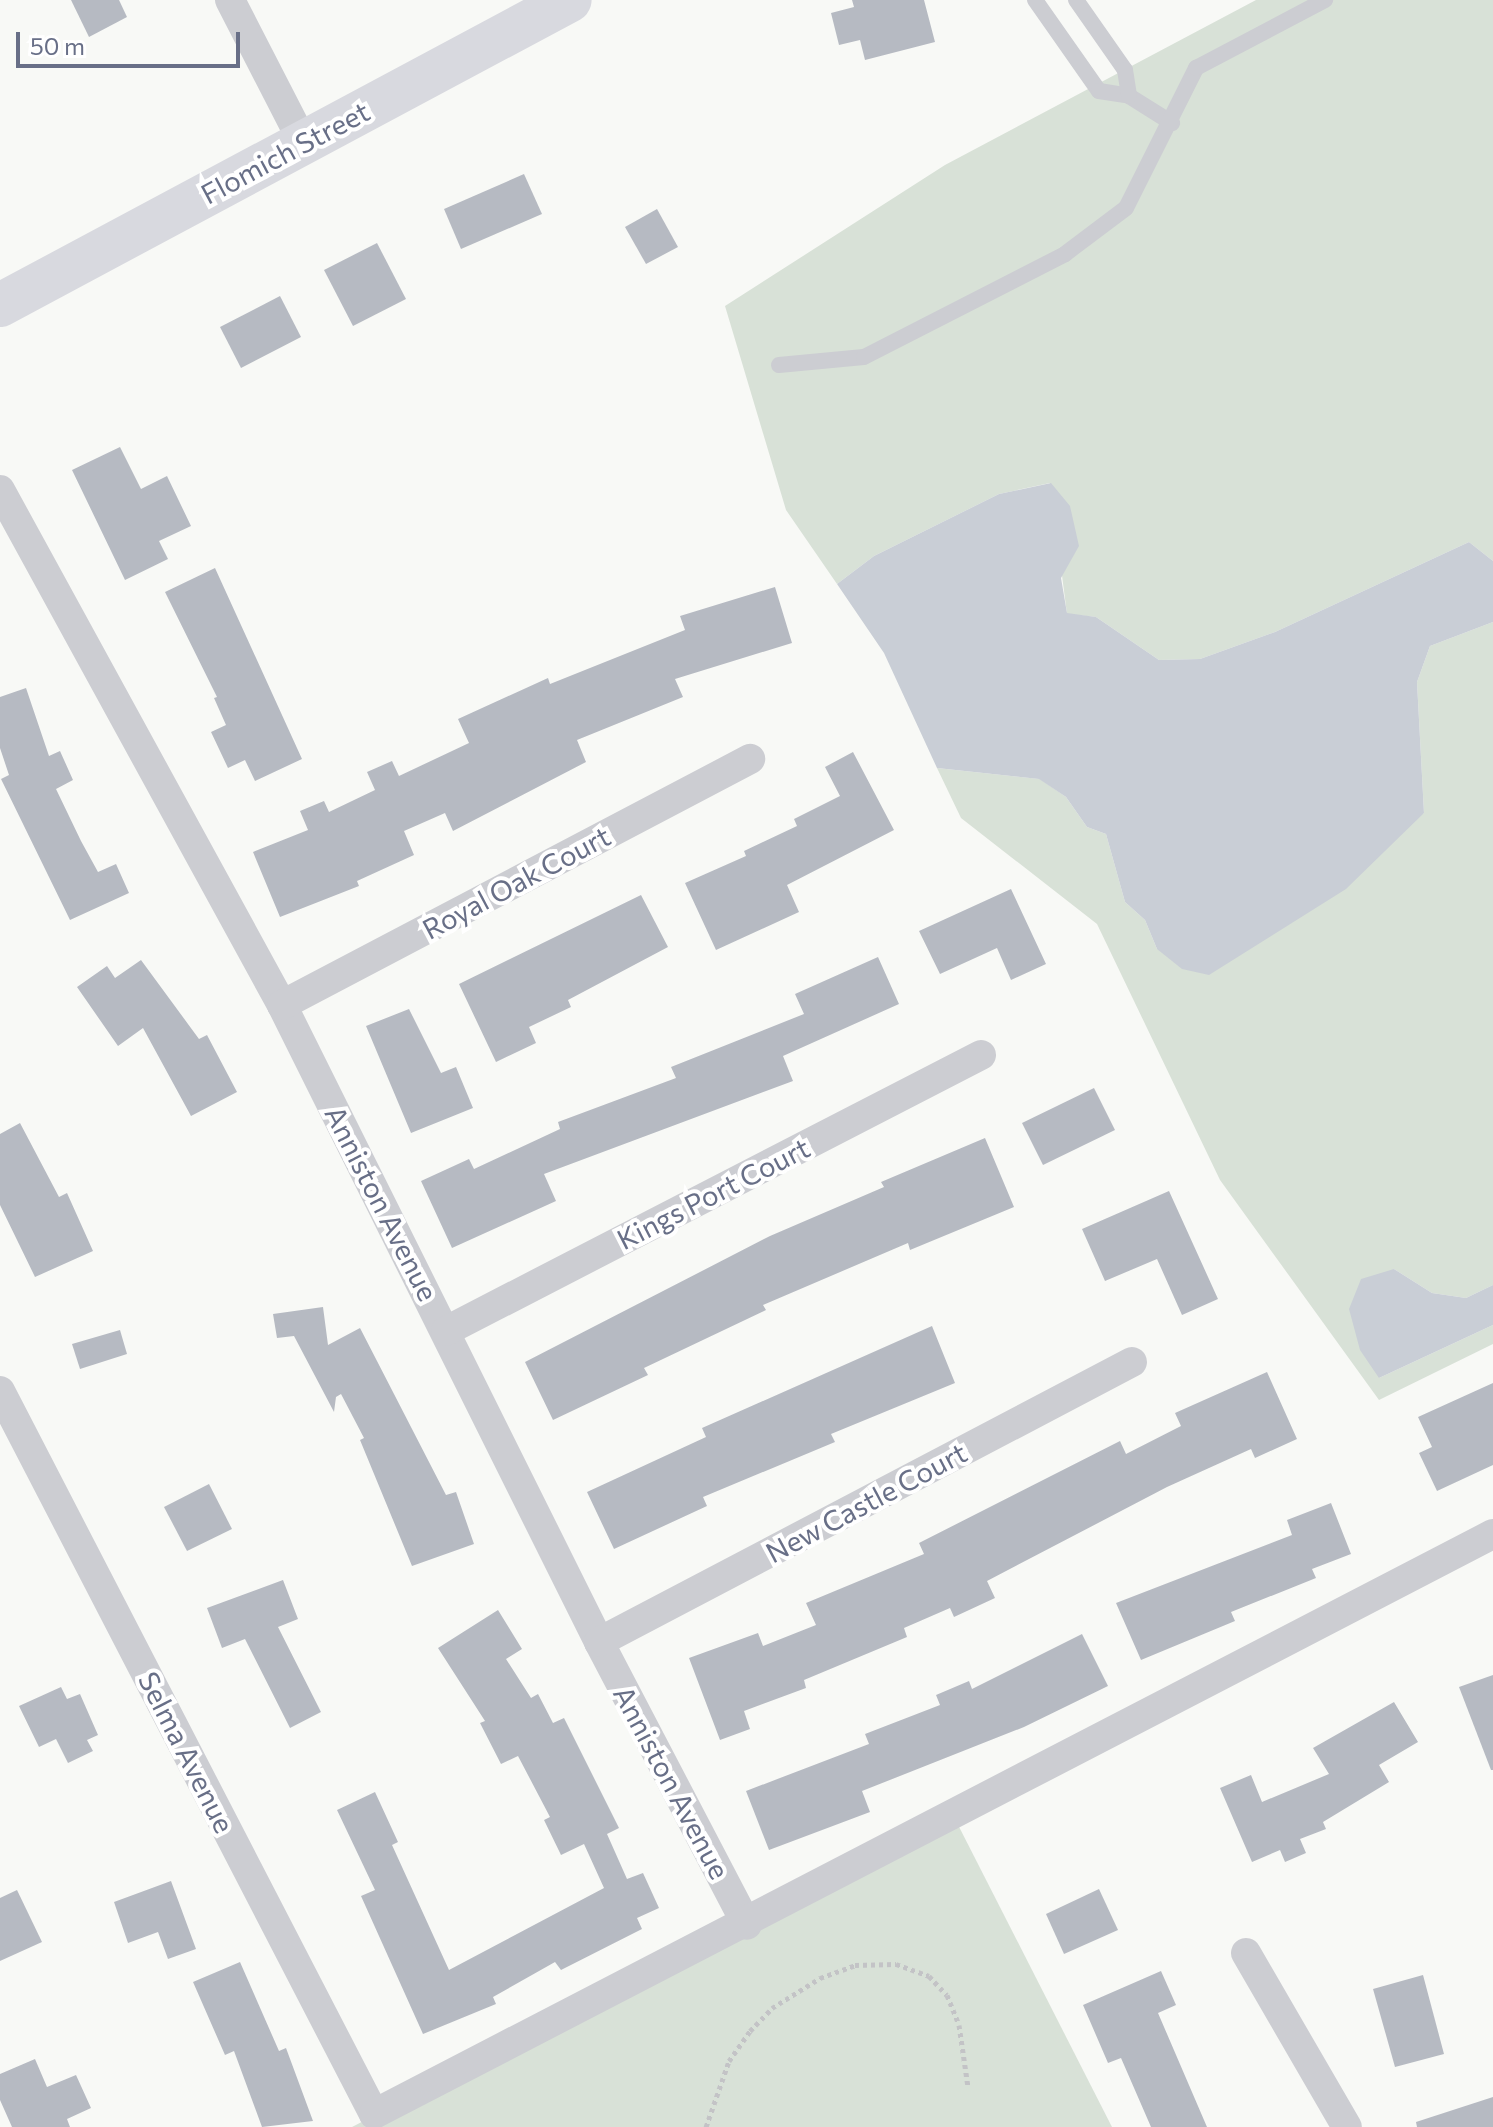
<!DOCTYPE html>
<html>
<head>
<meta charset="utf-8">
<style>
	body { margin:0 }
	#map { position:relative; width:1493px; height:2127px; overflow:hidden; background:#f8f9f6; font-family:Commissioner,sans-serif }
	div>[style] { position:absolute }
	.green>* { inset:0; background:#d8e1d7 }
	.water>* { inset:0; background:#c9ced6 }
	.building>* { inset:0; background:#b6bac2 }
	.path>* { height:5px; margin-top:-2.5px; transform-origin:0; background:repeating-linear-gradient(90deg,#c3c3c6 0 4px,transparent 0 8px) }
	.lane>* { height:16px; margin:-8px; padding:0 8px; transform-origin:8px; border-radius:8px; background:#cccdd2 }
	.street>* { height:30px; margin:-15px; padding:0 15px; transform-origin:15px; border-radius:15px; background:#cccdd2 }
	.secondary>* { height:44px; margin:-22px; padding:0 22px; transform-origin:22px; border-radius:22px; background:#d8d9df }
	span { translate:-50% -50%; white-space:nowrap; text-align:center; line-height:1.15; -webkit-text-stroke:8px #fff; paint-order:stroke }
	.street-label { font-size:28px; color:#686f87 }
	.scale { position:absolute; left:16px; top:32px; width:224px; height:36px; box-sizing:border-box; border:4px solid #686f87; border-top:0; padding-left:10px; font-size:24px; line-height:28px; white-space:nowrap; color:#686f87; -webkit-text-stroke:6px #fff; paint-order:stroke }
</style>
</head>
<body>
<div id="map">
	<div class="green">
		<div style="clip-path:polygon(1256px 0,1493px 0,1493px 561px,1469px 542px,1275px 632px,1200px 659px,1159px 660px,1096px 617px,1067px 614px,1050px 483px,999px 494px,874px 556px,837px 584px,786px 510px,725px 306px,945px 165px)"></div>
		<div style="clip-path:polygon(1493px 622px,1493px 1285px,1466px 1298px,1432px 1293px,1394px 1269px,1379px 1378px,1493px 1325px,1493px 1344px,1379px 1400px,1220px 1180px,1097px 924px,961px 818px,937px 768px,1040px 779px,1066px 797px,1087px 827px,1106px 834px,1125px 902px,1145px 920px,1157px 949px,1424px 813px,1417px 682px,1430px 646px)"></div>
		<div style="clip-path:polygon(953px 1815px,1112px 2127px,352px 2127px)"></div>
	</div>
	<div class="water">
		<div style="clip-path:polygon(1051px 483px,1070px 506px,1079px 546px,1061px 578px,1067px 613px,1096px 617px,1159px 660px,1200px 659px,1275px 632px,1469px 542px,1493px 561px,1493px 622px,1430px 646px,1417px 682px,1424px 813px,1346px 889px,1209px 975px,1182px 969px,1157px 949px,1145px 920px,1125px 902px,1106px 834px,1087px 827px,1066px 797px,1039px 779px,937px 768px,884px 653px,837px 584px,874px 556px,999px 494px)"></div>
		<div style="clip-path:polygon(1394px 1269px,1432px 1293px,1466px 1298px,1493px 1285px,1493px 1325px,1379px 1378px,1360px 1350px,1349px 1309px,1361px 1279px)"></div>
	</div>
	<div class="building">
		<div style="clip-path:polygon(71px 0,119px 0,127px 17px,89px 37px)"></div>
		<div style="clip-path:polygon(852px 0,924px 0,935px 42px,865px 60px,860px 40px,839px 45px,831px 13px,854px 7px)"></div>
		<div style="clip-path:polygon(524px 174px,542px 214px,461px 249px,444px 209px)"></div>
		<div style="clip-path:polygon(657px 209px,678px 247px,646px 264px,625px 227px)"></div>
		<div style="clip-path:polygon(377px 243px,406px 299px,353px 326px,324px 270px)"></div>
		<div style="clip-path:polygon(280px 296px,301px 337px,241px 368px,220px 327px)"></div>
		<div style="clip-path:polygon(120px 447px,141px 489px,167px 476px,191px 526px,159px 541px,168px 559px,125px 580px,72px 470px)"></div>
		<div style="clip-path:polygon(215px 568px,302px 759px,255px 781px,245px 760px,228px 768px,211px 732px,226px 725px,214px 698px,217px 697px,165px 592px)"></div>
		<div style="clip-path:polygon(775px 587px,792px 643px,675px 679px,683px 697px,577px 740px,586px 762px,453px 831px,445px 813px,404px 831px,414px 855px,357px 881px,359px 886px,280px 917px,253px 852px,308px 830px,300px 811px,324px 801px,329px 812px,375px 790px,367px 772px,392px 761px,399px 776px,469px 743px,458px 719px,548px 678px,550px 684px,685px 630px,680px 616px)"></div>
		<div style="clip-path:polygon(26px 688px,49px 756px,60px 751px,73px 780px,56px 789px,81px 841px,98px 872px,116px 864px,129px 893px,70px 920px,1px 779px,9px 775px,0 748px,0 697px)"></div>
		<div style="clip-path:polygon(853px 752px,894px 830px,787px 885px,799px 912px,716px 950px,685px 883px,746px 856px,744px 851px,797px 826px,794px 819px,840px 796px,825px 767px)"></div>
		<div style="clip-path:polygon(1011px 889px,1046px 964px,1011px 980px,997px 948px,940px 974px,919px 931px)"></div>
		<div style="clip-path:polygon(641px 895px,668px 947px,568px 1000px,571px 1007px,529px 1027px,536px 1043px,496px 1062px,459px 984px)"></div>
		<div style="clip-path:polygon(878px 957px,899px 1004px,783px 1056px,793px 1081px,544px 1174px,556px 1201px,452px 1248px,421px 1181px,469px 1159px,474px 1169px,560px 1129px,558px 1122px,676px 1078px,671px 1067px,804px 1014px,795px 994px)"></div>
		<div style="clip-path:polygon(141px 960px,199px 1039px,207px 1035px,237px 1092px,191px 1116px,143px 1028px,118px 1046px,77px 987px,107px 966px,115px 978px)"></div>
		<div style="clip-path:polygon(409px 1009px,441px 1073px,456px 1067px,473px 1108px,411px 1133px,366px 1026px)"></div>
		<div style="clip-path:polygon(1094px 1088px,1115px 1130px,1043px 1165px,1022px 1123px)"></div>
		<div style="clip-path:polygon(20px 1123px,59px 1197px,67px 1193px,93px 1251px,35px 1277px,0 1205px,0 1134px)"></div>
		<div style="clip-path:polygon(985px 1138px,1014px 1207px,910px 1250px,908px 1243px,763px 1305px,766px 1310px,644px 1368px,648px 1375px,553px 1420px,525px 1362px,770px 1236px,884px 1187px,881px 1182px)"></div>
		<div style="clip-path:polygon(1169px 1191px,1218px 1299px,1182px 1315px,1157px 1259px,1105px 1281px,1082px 1229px)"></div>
		<div style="clip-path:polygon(323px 1307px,328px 1345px,360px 1328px,446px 1495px,456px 1492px,474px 1544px,412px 1566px,360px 1440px,364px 1438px,341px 1394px,336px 1397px,334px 1412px,294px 1336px,277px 1338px,273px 1314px)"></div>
		<div style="clip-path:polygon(932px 1326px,955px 1383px,831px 1434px,835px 1442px,703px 1497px,707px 1506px,614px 1549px,587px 1492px,706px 1437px,702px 1428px)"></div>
		<div style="clip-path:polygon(120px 1330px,127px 1354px,80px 1369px,72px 1344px)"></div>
		<div style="clip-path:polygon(1267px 1372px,1297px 1439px,1255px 1458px,1251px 1449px,1167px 1487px,987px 1581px,995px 1598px,954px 1617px,950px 1608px,904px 1628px,907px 1637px,804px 1680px,806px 1688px,744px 1711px,750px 1729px,720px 1740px,689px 1658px,758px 1633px,763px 1646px,816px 1625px,806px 1603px,924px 1554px,919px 1543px,1120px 1441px,1126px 1454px,1181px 1426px,1175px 1413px)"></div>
		<div style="clip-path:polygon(1493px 1383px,1493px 1465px,1437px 1491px,1419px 1453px,1432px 1447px,1418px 1417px)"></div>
		<div style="clip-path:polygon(209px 1484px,232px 1529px,187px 1551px,164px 1507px)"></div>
		<div style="clip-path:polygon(1331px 1503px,1351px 1554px,1312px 1569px,1316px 1578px,1231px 1612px,1235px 1621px,1141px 1660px,1116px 1603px,1292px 1535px,1287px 1520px)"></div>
		<div style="clip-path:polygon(283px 1580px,298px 1619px,278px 1627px,321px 1712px,290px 1728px,245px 1639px,222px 1648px,207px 1608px)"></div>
		<div style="clip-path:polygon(498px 1610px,522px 1649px,506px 1659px,531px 1698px,538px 1694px,553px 1723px,564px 1718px,619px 1828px,607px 1834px,627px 1879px,643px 1873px,659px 1908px,637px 1918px,642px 1929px,561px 1970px,555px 1962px,493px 1997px,496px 2004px,423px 2034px,361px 1896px,375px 1890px,337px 1810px,375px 1792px,398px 1842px,392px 1845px,449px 1970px,604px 1888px,584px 1844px,561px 1855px,544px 1820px,550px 1817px,518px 1756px,501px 1764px,480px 1723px,485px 1721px,438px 1648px)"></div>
		<div style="clip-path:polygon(1082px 1634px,1108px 1686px,1024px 1727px,862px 1791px,870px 1812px,769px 1850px,746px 1791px,869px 1744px,865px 1734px,940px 1705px,936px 1695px,969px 1681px,972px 1689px)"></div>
		<div style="clip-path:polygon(1493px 1675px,1493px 1770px,1491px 1770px,1459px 1687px)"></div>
		<div style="clip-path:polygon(61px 1687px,67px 1699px,80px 1694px,98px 1735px,87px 1740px,93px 1751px,68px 1763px,56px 1739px,39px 1747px,19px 1706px)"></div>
		<div style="clip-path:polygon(1394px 1702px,1418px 1742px,1379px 1765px,1389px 1782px,1323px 1822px,1326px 1829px,1300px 1839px,1306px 1853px,1285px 1862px,1280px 1850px,1252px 1862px,1220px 1788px,1251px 1775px,1262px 1802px,1329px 1774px,1313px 1748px)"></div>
		<div style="clip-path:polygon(171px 1881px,196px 1949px,168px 1959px,158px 1932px,128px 1943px,114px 1902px)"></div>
		<div style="clip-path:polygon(1099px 1889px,1118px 1930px,1064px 1954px,1046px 1914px)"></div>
		<div style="clip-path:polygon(17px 1890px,42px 1942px,0 1961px,0 1898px)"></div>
		<div style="clip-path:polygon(240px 1962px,279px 2051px,286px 2048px,313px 2121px,262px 2127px,234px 2051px,225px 2055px,193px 1982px)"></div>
		<div style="clip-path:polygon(1161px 1971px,1176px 2005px,1158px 2013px,1207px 2127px,1151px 2127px,1121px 2058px,1108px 2063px,1083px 2005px)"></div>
		<div style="clip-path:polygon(1423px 1975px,1444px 2054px,1395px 2067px,1373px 1989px)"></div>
		<div style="clip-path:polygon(35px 2059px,47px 2087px,76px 2075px,91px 2108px,67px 2119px,70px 2127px,12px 2127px,0 2100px,0 2074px)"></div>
		<div style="clip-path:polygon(1493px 2097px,1493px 2127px,1417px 2127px,1416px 2122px)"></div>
	</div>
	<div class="path">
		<div style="left:706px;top:2127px;width:70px;rotate:-70.8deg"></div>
		<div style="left:729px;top:2061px;width:37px;rotate:-55deg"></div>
		<div style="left:750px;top:2031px;width:32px;rotate:-46deg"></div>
		<div style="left:772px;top:2008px;width:57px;rotate:-32deg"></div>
		<div style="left:820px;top:1978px;width:37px;rotate:-20deg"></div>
		<div style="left:855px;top:1965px;width:41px;rotate:-1.4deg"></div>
		<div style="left:896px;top:1964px;width:35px;rotate:20deg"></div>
		<div style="left:929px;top:1976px;width:26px;rotate:47deg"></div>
		<div style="left:947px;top:1995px;width:32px;rotate:68deg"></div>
		<div style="left:959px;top:2025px;width:63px;rotate:81.7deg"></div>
	</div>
	<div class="lane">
		<div style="left:1035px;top:0;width:111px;rotate:54.9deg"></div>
		<div style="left:1099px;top:91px;width:30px;rotate:9deg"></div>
		<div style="left:1129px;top:96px;width:51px;rotate:32.1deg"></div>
		<div style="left:1076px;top:0;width:85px;rotate:55deg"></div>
		<div style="left:1125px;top:70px;width:26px;rotate:81deg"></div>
		<div style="left:779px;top:365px;width:85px;rotate:-5.4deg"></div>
		<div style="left:864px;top:357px;width:226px;rotate:-27.1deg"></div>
		<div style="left:1065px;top:254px;width:76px;rotate:-37deg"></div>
		<div style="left:1126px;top:208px;width:157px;rotate:-63.4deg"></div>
		<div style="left:1196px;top:68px;width:146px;rotate:-27.8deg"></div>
	</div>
	<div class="street">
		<div style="left:230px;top:0;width:160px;rotate:62.8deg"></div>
		<div style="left:0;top:490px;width:587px;rotate:61.3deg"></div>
		<div style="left:282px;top:1005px;width:712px;rotate:63.54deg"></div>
		<div style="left:599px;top:1642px;width:319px;rotate:62.4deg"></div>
		<div style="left:282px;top:1005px;width:529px;rotate:-27.73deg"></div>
		<div style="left:446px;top:1331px;width:602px;rotate:-27.29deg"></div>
		<div style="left:0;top:1391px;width:814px;rotate:62.65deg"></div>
		<div style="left:374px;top:2114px;width:1260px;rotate:-27.4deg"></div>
		<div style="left:599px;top:1642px;width:602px;rotate:-27.71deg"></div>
		<div style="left:1246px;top:1953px;width:201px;rotate:59.9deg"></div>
	</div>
	<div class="secondary">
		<div style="left:0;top:305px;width:646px;rotate:-28.15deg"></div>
	</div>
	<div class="street-label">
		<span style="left:285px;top:152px;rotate:-28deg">Flomich Street</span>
		<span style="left:516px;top:882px;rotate:-28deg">Royal Oak Court</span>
		<span style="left:713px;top:1193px;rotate:-27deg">Kings Port Court</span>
		<span style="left:382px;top:1203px;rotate:63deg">Anniston Avenue</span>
		<span style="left:866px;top:1502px;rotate:-28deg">New Castle Court</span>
		<span style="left:187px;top:1752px;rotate:63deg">Selma Avenue</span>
		<span style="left:672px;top:1782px;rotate:62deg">Anniston Avenue</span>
	</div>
	<div class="scale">50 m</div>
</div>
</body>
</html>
